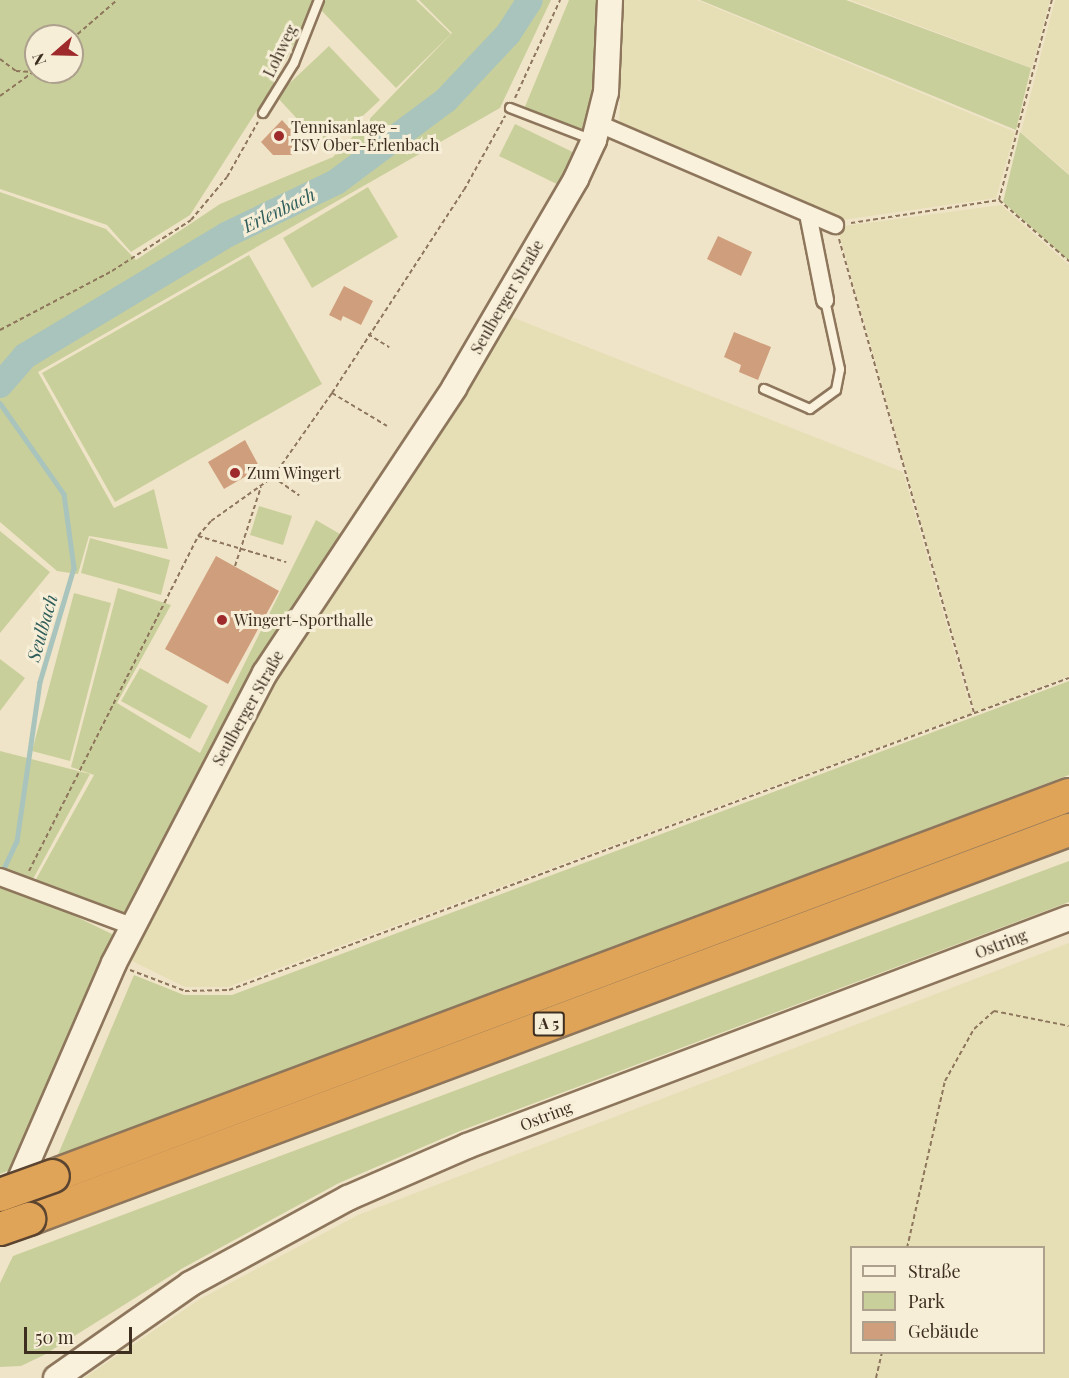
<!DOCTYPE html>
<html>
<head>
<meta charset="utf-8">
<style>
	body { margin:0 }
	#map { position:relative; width:1069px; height:1378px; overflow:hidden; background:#f0e4c8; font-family:"Playfair Display",serif }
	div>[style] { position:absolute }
	.farmland>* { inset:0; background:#e6deb5 }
	.green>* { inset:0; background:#c9cf9b }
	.stream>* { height:4.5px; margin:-2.25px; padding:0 2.25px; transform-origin:2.25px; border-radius:2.25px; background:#a9c4bc }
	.river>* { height:26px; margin:-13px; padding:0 13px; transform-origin:13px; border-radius:13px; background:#a9c4bc }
	.building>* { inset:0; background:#cf9f7d }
	.path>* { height:2px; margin-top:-1px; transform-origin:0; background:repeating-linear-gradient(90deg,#8d765c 0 4.5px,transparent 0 7.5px) }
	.roads { filter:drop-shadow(2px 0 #8d765c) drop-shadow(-2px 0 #8d765c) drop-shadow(0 2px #8d765c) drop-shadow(0 -2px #8d765c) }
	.lane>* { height:8px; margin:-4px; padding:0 4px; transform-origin:4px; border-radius:4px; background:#faf1dc }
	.street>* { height:16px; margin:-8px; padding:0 8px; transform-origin:8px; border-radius:8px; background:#faf1dc }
	.secondary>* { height:24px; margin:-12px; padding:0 12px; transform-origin:12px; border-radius:12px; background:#faf1dc }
	.highway>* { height:32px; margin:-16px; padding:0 16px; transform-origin:16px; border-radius:16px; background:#e0a458 }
	.bridges { filter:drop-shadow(2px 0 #5b4430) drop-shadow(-2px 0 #5b4430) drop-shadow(0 2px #5b4430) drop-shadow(0 -2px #5b4430) }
	.highway-bridge>* { height:32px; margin:-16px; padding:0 16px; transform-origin:16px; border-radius:16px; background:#e0a458 }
	.dots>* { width:16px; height:16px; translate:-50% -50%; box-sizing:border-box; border:3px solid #f7eed8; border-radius:50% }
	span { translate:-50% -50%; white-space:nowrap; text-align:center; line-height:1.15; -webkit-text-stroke:6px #f7eed8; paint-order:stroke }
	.shield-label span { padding:2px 4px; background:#f7eed8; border:2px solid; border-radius:4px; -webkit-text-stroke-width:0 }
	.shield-label { font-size:15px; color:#3d2e20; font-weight:700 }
	.street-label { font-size:16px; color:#3d2e20 }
	.poi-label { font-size:16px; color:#3d2e20 }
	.left { translate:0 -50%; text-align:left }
	.water-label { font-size:18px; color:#2f5d5a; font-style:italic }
	.legend { position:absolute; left:850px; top:1246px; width:195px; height:108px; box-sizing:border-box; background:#f7eed8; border:2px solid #ada18e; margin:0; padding:8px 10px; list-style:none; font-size:18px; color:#3d2e20 }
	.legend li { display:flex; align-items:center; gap:12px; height:30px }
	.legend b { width:30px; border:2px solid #ada18e }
	.north { position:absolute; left:24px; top:24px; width:60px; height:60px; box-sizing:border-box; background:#f7eed8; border:2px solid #ada18e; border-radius:50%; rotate:250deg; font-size:16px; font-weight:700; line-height:24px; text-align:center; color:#3d2e20 }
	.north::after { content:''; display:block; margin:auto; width:21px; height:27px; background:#9e2a2b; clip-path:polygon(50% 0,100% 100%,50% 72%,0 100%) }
	.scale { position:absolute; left:24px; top:1327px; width:108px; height:27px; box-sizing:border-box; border:3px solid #3d2e20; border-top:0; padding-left:8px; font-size:18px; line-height:21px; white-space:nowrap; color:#3d2e20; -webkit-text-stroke:4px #f7eed8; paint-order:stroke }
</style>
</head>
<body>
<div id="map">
	<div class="farmland">
		<div style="clip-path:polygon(623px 0,697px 0,1015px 132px,996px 198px,835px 221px,619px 132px)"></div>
		<div style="clip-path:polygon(850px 0,1050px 0,1032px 68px)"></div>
		<div style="clip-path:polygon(1055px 0,1069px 0,1069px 174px,1021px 132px)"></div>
		<div style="clip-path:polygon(1001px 205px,1069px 265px,1069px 676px,975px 712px,837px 227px)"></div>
		<div style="clip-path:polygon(509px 316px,903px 472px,972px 713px,228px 987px,185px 987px,130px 960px,273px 676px)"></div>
		<div style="clip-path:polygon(evenodd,1069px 943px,1069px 1378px,84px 1378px,200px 1299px,358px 1215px,1069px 943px,852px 1248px,1044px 1248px,1044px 1352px,852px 1352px,852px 1248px)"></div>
	</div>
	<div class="green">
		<div style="clip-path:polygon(evenodd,0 0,317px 0,270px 90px,190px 215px,131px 252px,107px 225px,0 189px,0 0,36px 36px,72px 36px,72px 72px,36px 72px,36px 36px)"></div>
		<div style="clip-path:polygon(323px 0,416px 0,451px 34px,396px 88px,319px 8px)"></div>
		<div style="clip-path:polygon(419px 0,551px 0,500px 108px,38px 372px,114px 508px,154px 489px,168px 549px,89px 536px,78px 574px,57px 571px,0 522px,0 192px,106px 229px,136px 260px,220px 204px,333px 157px,452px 33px)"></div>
		<div style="clip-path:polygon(569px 0,617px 0,602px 139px,524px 109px)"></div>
		<div style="clip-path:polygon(700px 0,846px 0,1031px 68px,1016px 130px)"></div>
		<div style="clip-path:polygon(329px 46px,380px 100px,326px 150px,276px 96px)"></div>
		<div style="clip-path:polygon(515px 124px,583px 157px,567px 189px,499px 156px)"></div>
		<div style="clip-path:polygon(1020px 132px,1069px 175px,1069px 261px,1003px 202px)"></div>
		<div style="clip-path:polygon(368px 187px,398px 237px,312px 288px,283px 238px)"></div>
		<div style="clip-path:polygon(249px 255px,322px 384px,115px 502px,42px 373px)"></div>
		<div style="clip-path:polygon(259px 506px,292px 516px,283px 545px,250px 535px)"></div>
		<div style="clip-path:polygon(316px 520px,340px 534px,255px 670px,126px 921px,30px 890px,94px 775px,71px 767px,118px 588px,171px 605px,117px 703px,200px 753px)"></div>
		<div style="clip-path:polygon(0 531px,50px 572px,0 633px)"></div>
		<div style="clip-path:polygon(90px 538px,170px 560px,161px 595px,81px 573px)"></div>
		<div style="clip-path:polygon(74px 593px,111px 603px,70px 761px,32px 751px)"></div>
		<div style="clip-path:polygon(0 659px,25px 678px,0 711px)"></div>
		<div style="clip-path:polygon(140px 668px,208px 706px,190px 739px,121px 701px)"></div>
		<div style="clip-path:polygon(1069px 681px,1069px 775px,57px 1157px,134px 975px,184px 995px,232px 995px)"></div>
		<div style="clip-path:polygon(0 751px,90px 774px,26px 892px,118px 937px,20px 1166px,0 1174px)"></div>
		<div style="clip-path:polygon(1069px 861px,1069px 902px,460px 1131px,339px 1183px,183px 1268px,44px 1355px,21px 1366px,0 1367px,0 1283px,13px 1256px)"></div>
	</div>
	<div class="stream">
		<div style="left:0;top:403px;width:111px;rotate:54.9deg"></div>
		<div style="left:64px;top:494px;width:75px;rotate:82.3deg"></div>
		<div style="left:74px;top:568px;width:119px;rotate:106.6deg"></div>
		<div style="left:40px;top:682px;width:161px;rotate:98.2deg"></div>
		<div style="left:17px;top:841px;width:38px;rotate:115deg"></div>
	</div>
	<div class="river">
		<div style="left:0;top:385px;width:38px;rotate:-49deg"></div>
		<div style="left:25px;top:356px;width:235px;rotate:-31deg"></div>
		<div style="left:226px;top:235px;width:122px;rotate:-25.7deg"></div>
		<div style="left:336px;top:182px;width:137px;rotate:-36.7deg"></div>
		<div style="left:446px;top:100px;width:91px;rotate:-46.8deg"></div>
		<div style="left:508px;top:34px;width:40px;rotate:-57.1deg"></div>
	</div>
	<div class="building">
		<div style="clip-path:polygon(282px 120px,292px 131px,292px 155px,273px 155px,261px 142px)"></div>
		<div style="clip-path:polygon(718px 236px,752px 252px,741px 276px,707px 259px)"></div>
		<div style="clip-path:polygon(344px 286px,373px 301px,361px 325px,343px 316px,341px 321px,329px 315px)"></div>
		<div style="clip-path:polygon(734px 332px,771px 347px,758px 380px,739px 372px,741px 365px,724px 357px)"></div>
		<div style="clip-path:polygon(245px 440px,260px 468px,224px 489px,208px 462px)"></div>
		<div style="clip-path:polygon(216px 556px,279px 591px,228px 684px,165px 649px)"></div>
	</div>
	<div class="path">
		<div style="left:72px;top:39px;width:60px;rotate:-40.9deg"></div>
		<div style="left:0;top:59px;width:20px;rotate:37deg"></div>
		<div style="left:16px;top:71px;width:16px;rotate:4deg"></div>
		<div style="left:0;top:96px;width:44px;rotate:-35.8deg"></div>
		<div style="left:515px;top:98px;width:108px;rotate:-65.3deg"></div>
		<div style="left:999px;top:200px;width:93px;rotate:41.1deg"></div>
		<div style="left:851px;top:223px;width:150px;rotate:-8.8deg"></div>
		<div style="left:999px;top:200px;width:207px;rotate:-75.2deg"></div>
		<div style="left:839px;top:239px;width:494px;rotate:74.1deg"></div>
		<div style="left:0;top:330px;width:127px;rotate:-27.8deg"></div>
		<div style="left:112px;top:271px;width:94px;rotate:-32.8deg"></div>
		<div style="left:191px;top:220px;width:56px;rotate:-50.1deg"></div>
		<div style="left:227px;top:177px;width:63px;rotate:-60.6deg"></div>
		<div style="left:368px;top:334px;width:25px;rotate:32deg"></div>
		<div style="left:332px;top:393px;width:64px;rotate:31deg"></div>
		<div style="left:273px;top:477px;width:32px;rotate:35deg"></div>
		<div style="left:198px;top:536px;width:92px;rotate:16.5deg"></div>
		<div style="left:235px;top:566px;width:83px;rotate:-71.8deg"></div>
		<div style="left:29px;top:871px;width:375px;rotate:-63.2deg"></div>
		<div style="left:198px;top:536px;width:20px;rotate:-49deg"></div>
		<div style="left:211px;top:521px;width:76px;rotate:-35.4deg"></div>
		<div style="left:273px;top:477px;width:103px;rotate:-54.9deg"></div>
		<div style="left:332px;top:393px;width:242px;rotate:-57deg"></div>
		<div style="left:464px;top:190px;width:85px;rotate:-61deg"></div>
		<div style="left:130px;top:970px;width:59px;rotate:20.9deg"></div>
		<div style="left:185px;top:991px;width:44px;rotate:-1.3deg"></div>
		<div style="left:229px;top:990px;width:896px;rotate:-20.38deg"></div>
		<div style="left:907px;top:1248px;width:171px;rotate:-77.2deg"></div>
		<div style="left:945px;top:1081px;width:60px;rotate:-60.9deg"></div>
		<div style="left:974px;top:1029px;width:27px;rotate:-42deg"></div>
		<div style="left:994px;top:1011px;width:76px;rotate:11.3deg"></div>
		<div style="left:876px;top:1378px;width:27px;rotate:-77deg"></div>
	</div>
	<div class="roads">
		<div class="lane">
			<div style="left:510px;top:108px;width:89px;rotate:21.1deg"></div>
			<div style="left:263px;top:113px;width:59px;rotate:-58.2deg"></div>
			<div style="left:294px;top:63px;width:68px;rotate:-68.4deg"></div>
			<div style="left:764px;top:389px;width:50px;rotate:23.5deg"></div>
			<div style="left:810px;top:409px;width:32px;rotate:-36deg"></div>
			<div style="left:836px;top:390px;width:21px;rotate:-79deg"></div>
			<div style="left:840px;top:369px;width:71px;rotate:-102.3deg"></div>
		</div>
		<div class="street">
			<div style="left:599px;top:124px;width:257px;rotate:23.2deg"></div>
			<div style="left:808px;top:214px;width:88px;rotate:78.8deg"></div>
			<div style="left:0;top:877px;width:141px;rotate:20.4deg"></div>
		</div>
		<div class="secondary">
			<div style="left:11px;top:1200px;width:258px;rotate:-66.5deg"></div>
			<div style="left:114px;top:963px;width:327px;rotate:-62.5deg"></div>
			<div style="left:265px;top:673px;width:342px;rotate:-56.4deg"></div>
			<div style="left:454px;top:388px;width:242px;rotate:-59.7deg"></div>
			<div style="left:576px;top:179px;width:43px;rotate:-65.2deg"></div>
			<div style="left:594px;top:140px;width:49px;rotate:-76deg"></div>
			<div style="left:606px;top:92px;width:92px;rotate:-87.5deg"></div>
			<div style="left:56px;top:1378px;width:164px;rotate:-35deg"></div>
			<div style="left:190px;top:1284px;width:180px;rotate:-28.6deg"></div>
			<div style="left:348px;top:1198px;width:130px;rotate:-23.6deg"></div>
			<div style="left:467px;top:1146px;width:644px;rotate:-20.74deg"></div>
		</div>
		<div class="highway">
			<div style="left:53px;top:1176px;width:1085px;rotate:-20.56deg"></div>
			<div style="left:29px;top:1219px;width:1110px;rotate:-20.51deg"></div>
		</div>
	</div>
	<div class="bridges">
		<div class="highway-bridge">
			<div style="left:0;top:1195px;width:56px;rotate:-19.7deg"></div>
			<div style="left:0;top:1229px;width:31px;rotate:-19deg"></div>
		</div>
	</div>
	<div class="dots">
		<div style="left:279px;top:136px;background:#9e2a2b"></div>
		<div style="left:235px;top:473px;background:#9e2a2b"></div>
		<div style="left:222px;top:620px;background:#9e2a2b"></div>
	</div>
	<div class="shield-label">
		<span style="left:549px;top:1024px">A 5</span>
	</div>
	<div class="street-label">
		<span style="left:280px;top:51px;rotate:-64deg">Lohweg</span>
		<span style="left:507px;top:297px;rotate:-60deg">Seulberger Straße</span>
		<span style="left:248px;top:708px;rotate:-61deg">Seulberger Straße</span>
		<span style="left:1001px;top:944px;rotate:-21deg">Ostring</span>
		<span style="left:546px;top:1116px;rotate:-21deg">Ostring</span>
	</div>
	<div class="poi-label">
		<span class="left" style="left:291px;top:136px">Tennisanlage -<br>TSV Ober-Erlenbach</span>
		<span class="left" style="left:247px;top:473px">Zum Wingert</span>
		<span class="left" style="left:234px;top:620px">Wingert-Sporthalle</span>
	</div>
	<div class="water-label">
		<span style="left:279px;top:210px;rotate:-26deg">Erlenbach</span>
		<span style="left:42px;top:628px;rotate:-74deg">Seulbach</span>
	</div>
	<ul class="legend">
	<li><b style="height:8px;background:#faf1dc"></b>Straße</li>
	<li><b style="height:16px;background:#c9cf9b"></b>Park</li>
	<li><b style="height:16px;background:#cf9f7d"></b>Gebäude</li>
	</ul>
	<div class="north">N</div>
	<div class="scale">50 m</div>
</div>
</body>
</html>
